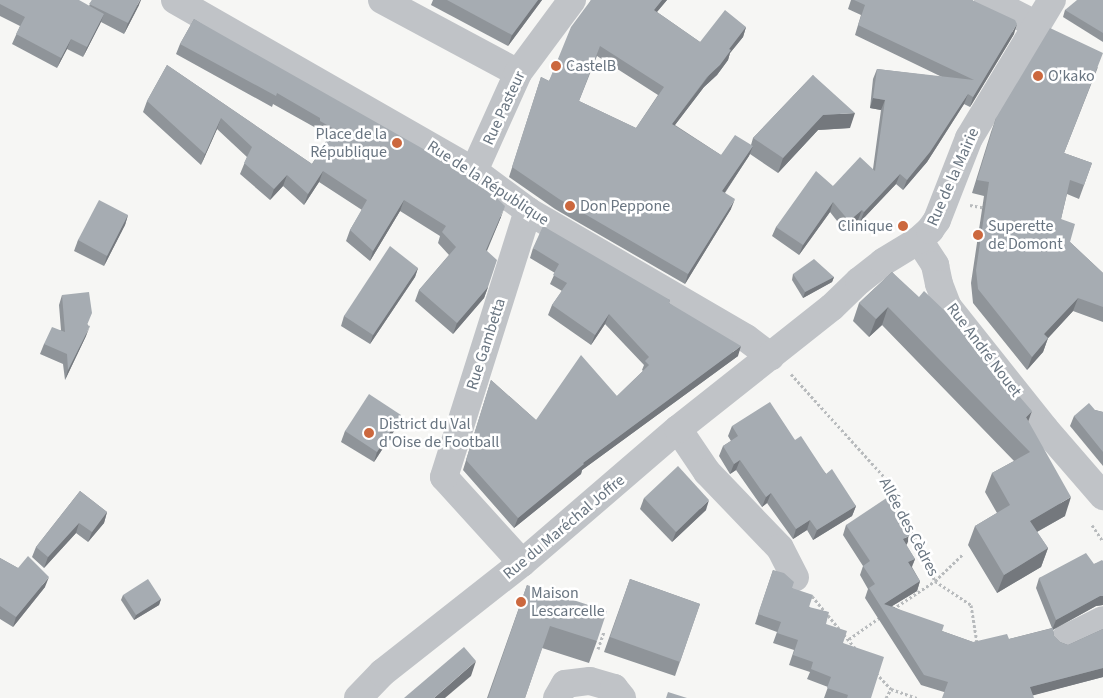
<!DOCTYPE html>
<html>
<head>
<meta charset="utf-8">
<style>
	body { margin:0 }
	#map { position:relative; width:1103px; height:698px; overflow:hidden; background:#f6f6f4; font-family:"Source Sans 3",sans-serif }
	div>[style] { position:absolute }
	.path>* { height:3px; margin-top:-1.5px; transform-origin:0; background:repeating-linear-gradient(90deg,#b8bbbd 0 2.5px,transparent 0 5px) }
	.minor>* { height:28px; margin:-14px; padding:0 14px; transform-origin:14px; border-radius:14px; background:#c0c3c7 }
	.wall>* { inset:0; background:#8f9499 }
	.shaded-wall>* { inset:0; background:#74787d }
	.building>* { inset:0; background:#a6acb2 }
	.dots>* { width:14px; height:14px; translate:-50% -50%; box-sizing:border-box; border:2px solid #fff; border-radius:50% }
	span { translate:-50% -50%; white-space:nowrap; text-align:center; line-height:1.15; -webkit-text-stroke:5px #fff; paint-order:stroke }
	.poi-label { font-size:16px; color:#697581 }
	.left { translate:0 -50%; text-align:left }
	.right { translate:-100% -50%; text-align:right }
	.street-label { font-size:16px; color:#697581 }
</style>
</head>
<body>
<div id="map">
	<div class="path">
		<div style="left:970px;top:205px;width:16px;rotate:11deg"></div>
		<div style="left:791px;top:374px;width:146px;rotate:47.8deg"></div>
		<div style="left:889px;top:482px;width:109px;rotate:65.1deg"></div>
		<div style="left:935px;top:581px;width:43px;rotate:33.7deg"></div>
		<div style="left:971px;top:605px;width:38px;rotate:81deg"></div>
		<div style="left:1092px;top:525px;width:18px;rotate:56deg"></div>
		<div style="left:812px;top:596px;width:69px;rotate:50.3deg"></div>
		<div style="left:893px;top:609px;width:50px;rotate:-33.7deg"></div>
		<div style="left:935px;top:581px;width:40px;rotate:-44deg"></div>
		<div style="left:849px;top:639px;width:39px;rotate:-35deg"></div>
		<div style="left:598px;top:649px;width:18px;rotate:-71deg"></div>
		<div style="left:876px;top:673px;width:22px;rotate:47deg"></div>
		<div style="left:891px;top:689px;width:28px;rotate:19deg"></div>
		<div style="left:886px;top:698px;width:10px;rotate:-61deg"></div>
	</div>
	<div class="minor">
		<div style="left:175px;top:0;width:344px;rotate:29.8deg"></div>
		<div style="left:474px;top:171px;width:67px;rotate:36.5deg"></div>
		<div style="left:528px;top:211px;width:252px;rotate:30.2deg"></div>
		<div style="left:746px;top:338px;width:31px;rotate:37deg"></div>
		<div style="left:382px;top:0;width:154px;rotate:28.2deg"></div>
		<div style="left:988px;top:0;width:55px;rotate:27deg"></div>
		<div style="left:474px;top:171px;width:107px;rotate:-65.8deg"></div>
		<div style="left:518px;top:73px;width:91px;rotate:-53.5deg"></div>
		<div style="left:919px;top:240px;width:30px;rotate:57deg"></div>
		<div style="left:935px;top:265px;width:19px;rotate:78deg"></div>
		<div style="left:939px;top:284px;width:25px;rotate:69deg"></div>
		<div style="left:948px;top:307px;width:156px;rotate:51.5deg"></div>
		<div style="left:1045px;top:429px;width:89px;rotate:49.1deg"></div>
		<div style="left:678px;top:429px;width:52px;rotate:56deg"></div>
		<div style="left:707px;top:472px;width:105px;rotate:46.2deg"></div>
		<div style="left:780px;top:548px;width:33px;rotate:63deg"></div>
		<div style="left:522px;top:563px;width:116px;rotate:-132.2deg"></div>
		<div style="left:444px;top:477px;width:279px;rotate:-72.5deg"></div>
		<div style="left:1065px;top:639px;width:42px;rotate:-26.6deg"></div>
		<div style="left:358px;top:698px;width:35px;rotate:-46deg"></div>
		<div style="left:382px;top:673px;width:178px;rotate:-38.2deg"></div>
		<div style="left:522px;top:563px;width:206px;rotate:-40.7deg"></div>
		<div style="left:678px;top:429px;width:196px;rotate:-38.4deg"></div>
		<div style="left:832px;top:307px;width:37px;rotate:-44deg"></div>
		<div style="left:859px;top:281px;width:31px;rotate:-38deg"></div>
		<div style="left:883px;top:262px;width:42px;rotate:-31.4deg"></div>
		<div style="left:919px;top:240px;width:15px;rotate:-42deg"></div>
		<div style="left:930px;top:230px;width:12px;rotate:-55deg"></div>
		<div style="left:937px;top:220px;width:88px;rotate:-68.7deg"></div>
		<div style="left:969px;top:138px;width:161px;rotate:-59deg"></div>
		<div style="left:557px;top:698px;width:16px;rotate:-60deg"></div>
		<div style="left:565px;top:684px;width:25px;rotate:-7deg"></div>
		<div style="left:590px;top:681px;width:25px;rotate:16deg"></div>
		<div style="left:614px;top:688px;width:13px;rotate:51deg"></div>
	</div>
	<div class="wall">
		<div style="clip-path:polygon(0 0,89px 6px,92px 0,139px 5px,124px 34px,101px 22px,83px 57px,67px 49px,57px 68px,12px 44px,20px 26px,0 16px)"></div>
		<div style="clip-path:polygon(433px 0,542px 0,508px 46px,431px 5px)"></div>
		<div style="clip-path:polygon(evenodd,591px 0,667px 0,657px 12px,700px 42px,746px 27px,743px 37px,730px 53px,728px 60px,717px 75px,704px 87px,675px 125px,721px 155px,751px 145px,753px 138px,813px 75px,850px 128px,818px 130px,778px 173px,750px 154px,725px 193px,731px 209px,685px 284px,555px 209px,509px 177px,541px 77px,549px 81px,591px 0,597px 56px,658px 95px,636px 128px,579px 101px,597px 56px)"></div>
		<div style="clip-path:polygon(851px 0,972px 0,1014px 34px,970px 107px,964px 104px,927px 162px,903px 190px,896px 184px,860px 222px,858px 220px,845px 231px,830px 212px,799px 255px,772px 236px,776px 227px,833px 186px,873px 169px,881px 110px,870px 108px,873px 79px,877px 69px,942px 77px,855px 35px,861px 15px,848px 9px)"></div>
		<div style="clip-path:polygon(1103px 0,1103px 42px,1063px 17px,1065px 10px)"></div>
		<div style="clip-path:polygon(194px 19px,501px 217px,487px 251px,488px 287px,484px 298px,453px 334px,415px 301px,419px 290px,449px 255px,438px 243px,440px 236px,400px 211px,370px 261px,346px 241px,350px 230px,362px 210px,319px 182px,304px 205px,283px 186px,270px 200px,240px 174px,247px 157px,217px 129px,201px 165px,143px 112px,147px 101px,167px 65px,312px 164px,328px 138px,316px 132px,316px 128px,273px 104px,272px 107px,176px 54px,180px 44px)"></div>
		<div style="clip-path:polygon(1098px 67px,1064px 153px,1092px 163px,1079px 199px,1067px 194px,1061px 219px,1070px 242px,1103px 273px,1103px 322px,1073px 311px,1048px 338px,1043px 352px,1027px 370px,973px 303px,971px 283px,984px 196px,972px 193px,991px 132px,996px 118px)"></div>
		<div style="clip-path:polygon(128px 215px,125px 225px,104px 266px,74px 251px,78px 240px)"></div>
		<div style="clip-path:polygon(533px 248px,670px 300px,669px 303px,738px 356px,582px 470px,581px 474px,514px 528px,463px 470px,491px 380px,536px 420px,617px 396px,643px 371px,642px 370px,644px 365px,605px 324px,591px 345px,548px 315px,552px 305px,562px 291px,550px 284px,555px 273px,530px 258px)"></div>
		<div style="clip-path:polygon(418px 268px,415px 277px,370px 344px,341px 326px,344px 316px)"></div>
		<div style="clip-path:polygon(892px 272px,1028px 421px,1065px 516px,1037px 532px,1048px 548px,1041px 567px,997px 593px,968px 545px,975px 526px,997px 513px,985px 492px,992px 473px,1014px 461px,882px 325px,869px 337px,853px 321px,859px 303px)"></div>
		<div style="clip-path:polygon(793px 274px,834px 277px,832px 282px,803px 298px,792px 280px)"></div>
		<div style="clip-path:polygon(62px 295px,88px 325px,86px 336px,65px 380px,63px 364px,40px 354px,44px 344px,61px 330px,59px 305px)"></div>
		<div style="clip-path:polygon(1095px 410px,1103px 412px,1103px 466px,1070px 426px,1074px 416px)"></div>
		<div style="clip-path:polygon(401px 415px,398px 425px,374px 462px,341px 442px,345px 431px)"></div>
		<div style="clip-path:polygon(732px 426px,795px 440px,856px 506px,852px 516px,813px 540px,807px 530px,793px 539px,767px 503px,762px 507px,736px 470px,730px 474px,719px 456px,723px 446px,731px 441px,728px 436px)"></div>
		<div style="clip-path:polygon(80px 491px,107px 512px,104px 523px,88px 542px,76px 533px,44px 568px,32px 557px,36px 547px)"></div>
		<div style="clip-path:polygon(644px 498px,706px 510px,672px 542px,640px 509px)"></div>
		<div style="clip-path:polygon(900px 519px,907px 544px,906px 545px,915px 559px,912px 567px,920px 581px,917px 591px,892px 606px,942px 631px,973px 642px,1009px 639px,1052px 628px,1036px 588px,1039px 578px,1094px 564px,1103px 561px,1103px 605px,1096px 606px,1053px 630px,1054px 636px,1060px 642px,1068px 645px,1103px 629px,1103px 677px,1033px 695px,944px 692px,921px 685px,865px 598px,868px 589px,860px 575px,863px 566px,843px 535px,846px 525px)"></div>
		<div style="clip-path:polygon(0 558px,18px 568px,45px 587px,13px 627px,0 619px)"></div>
		<div style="clip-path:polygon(773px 570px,792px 588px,843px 643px,871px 698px,824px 698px,828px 687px,807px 679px,810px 672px,789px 665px,794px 650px,773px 643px,777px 632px,755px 624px)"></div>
		<div style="clip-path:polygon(630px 579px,700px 604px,675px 676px,604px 652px)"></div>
		<div style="clip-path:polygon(527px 585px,597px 641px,589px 663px,542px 648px,525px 698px,487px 698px)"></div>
		<div style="clip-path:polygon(123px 595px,161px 599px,159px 605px,134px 620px,121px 600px)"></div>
	</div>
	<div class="shaded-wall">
		<div style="clip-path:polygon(140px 0,141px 0,139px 5px,124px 34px,128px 23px)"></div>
		<div style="clip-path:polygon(538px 0,542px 0,508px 46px,512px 35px)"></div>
		<div style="clip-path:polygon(662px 0,667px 0,650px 20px,654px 10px)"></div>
		<div style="clip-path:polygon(104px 14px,100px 24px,83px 57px,87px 47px)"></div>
		<div style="clip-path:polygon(1017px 24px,1014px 34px,970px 107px,973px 97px)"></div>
		<div style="clip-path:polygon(746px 27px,743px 37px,730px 53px,728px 60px,717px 75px,704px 87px,668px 134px,672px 124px)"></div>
		<div style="clip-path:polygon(71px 39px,67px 49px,57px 68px,61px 58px)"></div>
		<div style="clip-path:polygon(968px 94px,964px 104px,927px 162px,903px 190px,907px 180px)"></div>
		<div style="clip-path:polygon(873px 98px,885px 100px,881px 110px,870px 108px)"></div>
		<div style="clip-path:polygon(855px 113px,850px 128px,818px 130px,778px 173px,783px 158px,823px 115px)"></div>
		<div style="clip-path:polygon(221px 118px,217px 129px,201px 165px,205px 154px)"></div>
		<div style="clip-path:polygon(753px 146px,749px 156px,719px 201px,722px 191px)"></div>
		<div style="clip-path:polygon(323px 171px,319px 182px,304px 205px,308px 194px)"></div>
		<div style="clip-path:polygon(900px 174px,896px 184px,860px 222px,864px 212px)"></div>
		<div style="clip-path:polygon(287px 175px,283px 186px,270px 200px,274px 189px)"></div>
		<div style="clip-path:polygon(735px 199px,731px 209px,685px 284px,688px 274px)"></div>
		<div style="clip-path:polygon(404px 200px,400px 211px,370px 261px,373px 251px)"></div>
		<div style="clip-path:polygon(833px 202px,830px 212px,799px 255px,803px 245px)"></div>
		<div style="clip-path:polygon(505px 206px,501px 217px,482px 261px,486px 250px)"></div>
		<div style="clip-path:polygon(862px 210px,858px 220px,845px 231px,849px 221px)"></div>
		<div style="clip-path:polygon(128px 215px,125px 225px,104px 266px,107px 256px)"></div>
		<div style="clip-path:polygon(418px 268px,415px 277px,370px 344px,373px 335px)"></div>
		<div style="clip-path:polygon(834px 277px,832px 282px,803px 298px,805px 292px)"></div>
		<div style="clip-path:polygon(488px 287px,484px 298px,453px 334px,457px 323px)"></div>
		<div style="clip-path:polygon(1078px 298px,1073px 311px,1039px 348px,1044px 334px)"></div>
		<div style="clip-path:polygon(888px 307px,882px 325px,869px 337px,876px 319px)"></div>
		<div style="clip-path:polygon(609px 314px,605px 324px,591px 345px,595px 335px)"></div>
		<div style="clip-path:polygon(90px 326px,86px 336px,65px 380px,68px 370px)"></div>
		<div style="clip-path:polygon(1048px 338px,1043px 352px,1027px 370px,1032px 357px)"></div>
		<div style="clip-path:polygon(741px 346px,738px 356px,582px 470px,581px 474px,514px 528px,518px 518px,583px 463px)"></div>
		<div style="clip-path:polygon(1032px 411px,1025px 430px,1026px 417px)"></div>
		<div style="clip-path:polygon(401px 415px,398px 425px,374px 462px,377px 452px)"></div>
		<div style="clip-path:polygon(740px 460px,736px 470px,730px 474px,734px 464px)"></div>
		<div style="clip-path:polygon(771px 493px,767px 503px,762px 507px,766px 497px)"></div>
		<div style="clip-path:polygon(1071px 497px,1065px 516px,1024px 539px,1030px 521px)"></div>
		<div style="clip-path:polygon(709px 500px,706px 510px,672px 542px,676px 532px)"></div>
		<div style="clip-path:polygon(856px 506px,852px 516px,813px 540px,817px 530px)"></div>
		<div style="clip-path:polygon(107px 512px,104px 523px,88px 542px,92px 532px)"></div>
		<div style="clip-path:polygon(903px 512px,899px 522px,898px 515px)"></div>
		<div style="clip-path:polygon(810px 520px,807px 530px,793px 539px,796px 529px)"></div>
		<div style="clip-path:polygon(79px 523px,76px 533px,44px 568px,48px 557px)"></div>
		<div style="clip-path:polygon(911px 535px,907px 544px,900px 549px,903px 539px)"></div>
		<div style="clip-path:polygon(1048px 548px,1041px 567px,997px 593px,1004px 575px)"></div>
		<div style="clip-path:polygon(915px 559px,911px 568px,908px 562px)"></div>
		<div style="clip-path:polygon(49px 577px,45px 587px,13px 627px,16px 617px)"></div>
		<div style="clip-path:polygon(920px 581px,917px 591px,884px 611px,884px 604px)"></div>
		<div style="clip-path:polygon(1100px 596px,1103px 596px,1103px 605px,1096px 606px,1052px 630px,1056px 620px)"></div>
		<div style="clip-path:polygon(161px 599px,159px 605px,134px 620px,136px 615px)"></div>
		<div style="clip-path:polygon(476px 661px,471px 676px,445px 698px,434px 698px)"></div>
		<div style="clip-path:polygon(1103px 668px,1103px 677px,1027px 697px,1030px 687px)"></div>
	</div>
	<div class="building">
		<div style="clip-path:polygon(0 0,79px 0,104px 14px,87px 47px,71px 39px,61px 58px,16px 34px,25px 17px,0 4px)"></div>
		<div style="clip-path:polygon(92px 0,140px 0,128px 23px,89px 4px)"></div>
		<div style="clip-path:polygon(447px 0,538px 0,512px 35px)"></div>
		<div style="clip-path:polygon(evenodd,591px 0,662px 0,654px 10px,700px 42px,725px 10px,746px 27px,729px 49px,731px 50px,720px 65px,707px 77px,672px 124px,721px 155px,735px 135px,753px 146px,722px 191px,735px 199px,688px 274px,559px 199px,512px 167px,541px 77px,549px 81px,571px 27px,591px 0,600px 46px,664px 87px,636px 128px,579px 101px,600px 46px)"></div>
		<div style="clip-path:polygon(854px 0,972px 0,1015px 20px,1017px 24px,973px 97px,968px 94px,930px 152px,907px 180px,900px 174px,864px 212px,862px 210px,849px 221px,833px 202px,803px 245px,776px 227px,816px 171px,833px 186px,860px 157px,875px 171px,885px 100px,873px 98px,877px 69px,974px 80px,858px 25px,865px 5px)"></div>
		<div style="clip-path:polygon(1077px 0,1103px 0,1103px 33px,1065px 10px)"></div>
		<div style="clip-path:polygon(194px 19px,478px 180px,505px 206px,486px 250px,497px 260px,488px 287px,457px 323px,419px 290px,456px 247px,442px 232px,446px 226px,404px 200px,373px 251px,350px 230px,367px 200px,323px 171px,308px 194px,287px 175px,274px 189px,244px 163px,252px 147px,221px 118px,205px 154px,147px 101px,167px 65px,312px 164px,334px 129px,320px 121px,320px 118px,277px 93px,276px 96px,180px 44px)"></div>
		<div style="clip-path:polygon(1050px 28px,1103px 53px,1064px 153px,1092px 163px,1084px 185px,1070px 180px,1061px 219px,1075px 224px,1070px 242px,1103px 273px,1103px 307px,1078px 298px,1044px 334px,1048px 338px,1032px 357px,978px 289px,976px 270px,989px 182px,977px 180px,996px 118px)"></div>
		<div style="clip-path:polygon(813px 75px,855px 113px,823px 115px,783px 158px,753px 138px)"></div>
		<div style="clip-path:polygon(99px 200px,128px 215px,107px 256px,78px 240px)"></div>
		<div style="clip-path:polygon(543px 226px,670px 300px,669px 303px,741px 346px,583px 463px,584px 464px,518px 518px,466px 460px,491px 380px,536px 420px,581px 355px,617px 396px,649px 365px,645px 361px,649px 357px,609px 314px,595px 335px,552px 305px,567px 283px,553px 275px,559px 264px,533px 248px)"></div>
		<div style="clip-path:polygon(390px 246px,418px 268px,373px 335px,344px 316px)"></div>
		<div style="clip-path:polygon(814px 259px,834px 277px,805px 292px,793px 274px)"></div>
		<div style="clip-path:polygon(892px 272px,919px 297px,924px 291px,946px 312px,1032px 411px,1026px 417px,1071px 497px,1030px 521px,1048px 548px,1004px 575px,975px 526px,1010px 505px,992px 473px,1030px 452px,888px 307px,876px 319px,859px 303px)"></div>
		<div style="clip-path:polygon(89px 292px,92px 313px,87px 325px,90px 326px,68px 370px,67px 354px,44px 344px,52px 327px,65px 332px,62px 295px)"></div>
		<div style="clip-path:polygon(369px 394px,401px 415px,377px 452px,345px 431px)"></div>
		<div style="clip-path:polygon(770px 402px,795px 440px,801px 436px,826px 474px,832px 469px,856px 506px,817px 530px,810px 520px,796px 529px,771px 493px,766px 497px,740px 460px,734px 464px,723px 446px,738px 436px,732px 426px)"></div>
		<div style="clip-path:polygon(1089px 403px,1095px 410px,1103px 412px,1103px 452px,1074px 416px)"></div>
		<div style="clip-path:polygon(678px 466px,709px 500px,676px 532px,644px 498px)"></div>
		<div style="clip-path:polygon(80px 491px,107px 512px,92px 532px,79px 523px,48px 557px,36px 547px)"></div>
		<div style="clip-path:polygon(891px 495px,903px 512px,898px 515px,911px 535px,903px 539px,915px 559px,908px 562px,920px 581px,884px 604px,944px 625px,942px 631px,973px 642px,1007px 634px,1009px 639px,1053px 628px,1054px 636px,1060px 642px,1068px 645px,1103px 629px,1103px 668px,1030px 687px,1034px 698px,942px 698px,948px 682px,924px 675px,869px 588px,875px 584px,863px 566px,870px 561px,846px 525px)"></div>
		<div style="clip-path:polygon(1086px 553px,1094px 564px,1102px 560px,1103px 561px,1103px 596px,1100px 596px,1056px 620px,1039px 578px)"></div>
		<div style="clip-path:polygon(28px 556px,49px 577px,16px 617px,0 606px,0 558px,18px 568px)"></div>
		<div style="clip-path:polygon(773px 570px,784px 573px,794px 582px,792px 588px,813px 595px,809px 607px,829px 612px,826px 624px,847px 631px,843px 643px,884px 657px,871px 698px,847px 698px,848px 695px,827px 688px,831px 677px,811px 669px,813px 662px,793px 655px,798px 640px,777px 633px,781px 622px,758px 614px)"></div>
		<div style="clip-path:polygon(148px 579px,161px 599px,136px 615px,123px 595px)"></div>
		<div style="clip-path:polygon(630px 579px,700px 604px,680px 662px,610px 637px)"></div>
		<div style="clip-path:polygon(527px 585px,607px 611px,597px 641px,550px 626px,525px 698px,488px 698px)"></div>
		<div style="clip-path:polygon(464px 647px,476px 661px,434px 698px,404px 698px)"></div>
		<div style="clip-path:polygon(668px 692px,687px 698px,666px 698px)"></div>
	</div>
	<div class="dots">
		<div style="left:556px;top:66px;background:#cc683e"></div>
		<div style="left:1038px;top:76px;background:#cc683e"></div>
		<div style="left:397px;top:143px;background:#cc683e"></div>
		<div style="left:570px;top:206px;background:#cc683e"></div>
		<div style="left:903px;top:226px;background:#cc683e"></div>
		<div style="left:978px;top:235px;background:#cc683e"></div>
		<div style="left:369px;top:433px;background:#cc683e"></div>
		<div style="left:521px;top:602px;background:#cc683e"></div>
	</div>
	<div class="poi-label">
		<span class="left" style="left:566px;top:66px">CastelB</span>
		<span class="left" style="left:1048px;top:76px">O'kako</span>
		<span class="right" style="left:387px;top:143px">Place de la<br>République</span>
		<span class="left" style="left:580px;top:206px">Don Peppone</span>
		<span class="right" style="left:893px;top:226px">Clinique</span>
		<span class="left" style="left:988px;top:235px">Superette<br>de Domont</span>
		<span class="left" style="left:379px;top:433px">District du Val<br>d'Oise de Football</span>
		<span class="left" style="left:531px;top:602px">Maison<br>Lescarcelle</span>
	</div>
	<div class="street-label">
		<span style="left:504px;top:108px;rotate:-65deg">Rue Pasteur</span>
		<span style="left:953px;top:177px;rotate:-66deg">Rue de la Mairie</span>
		<span style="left:488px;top:183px;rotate:33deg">Rue de la République</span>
		<span style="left:486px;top:344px;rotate:-72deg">Rue Gambetta</span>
		<span style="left:984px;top:350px;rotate:53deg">Rue André Nouet</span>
		<span style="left:564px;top:527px;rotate:-40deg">Rue du Maréchal Joffre</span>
		<span style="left:909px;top:527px;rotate:62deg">Allée des Cèdres</span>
	</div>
</div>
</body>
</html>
